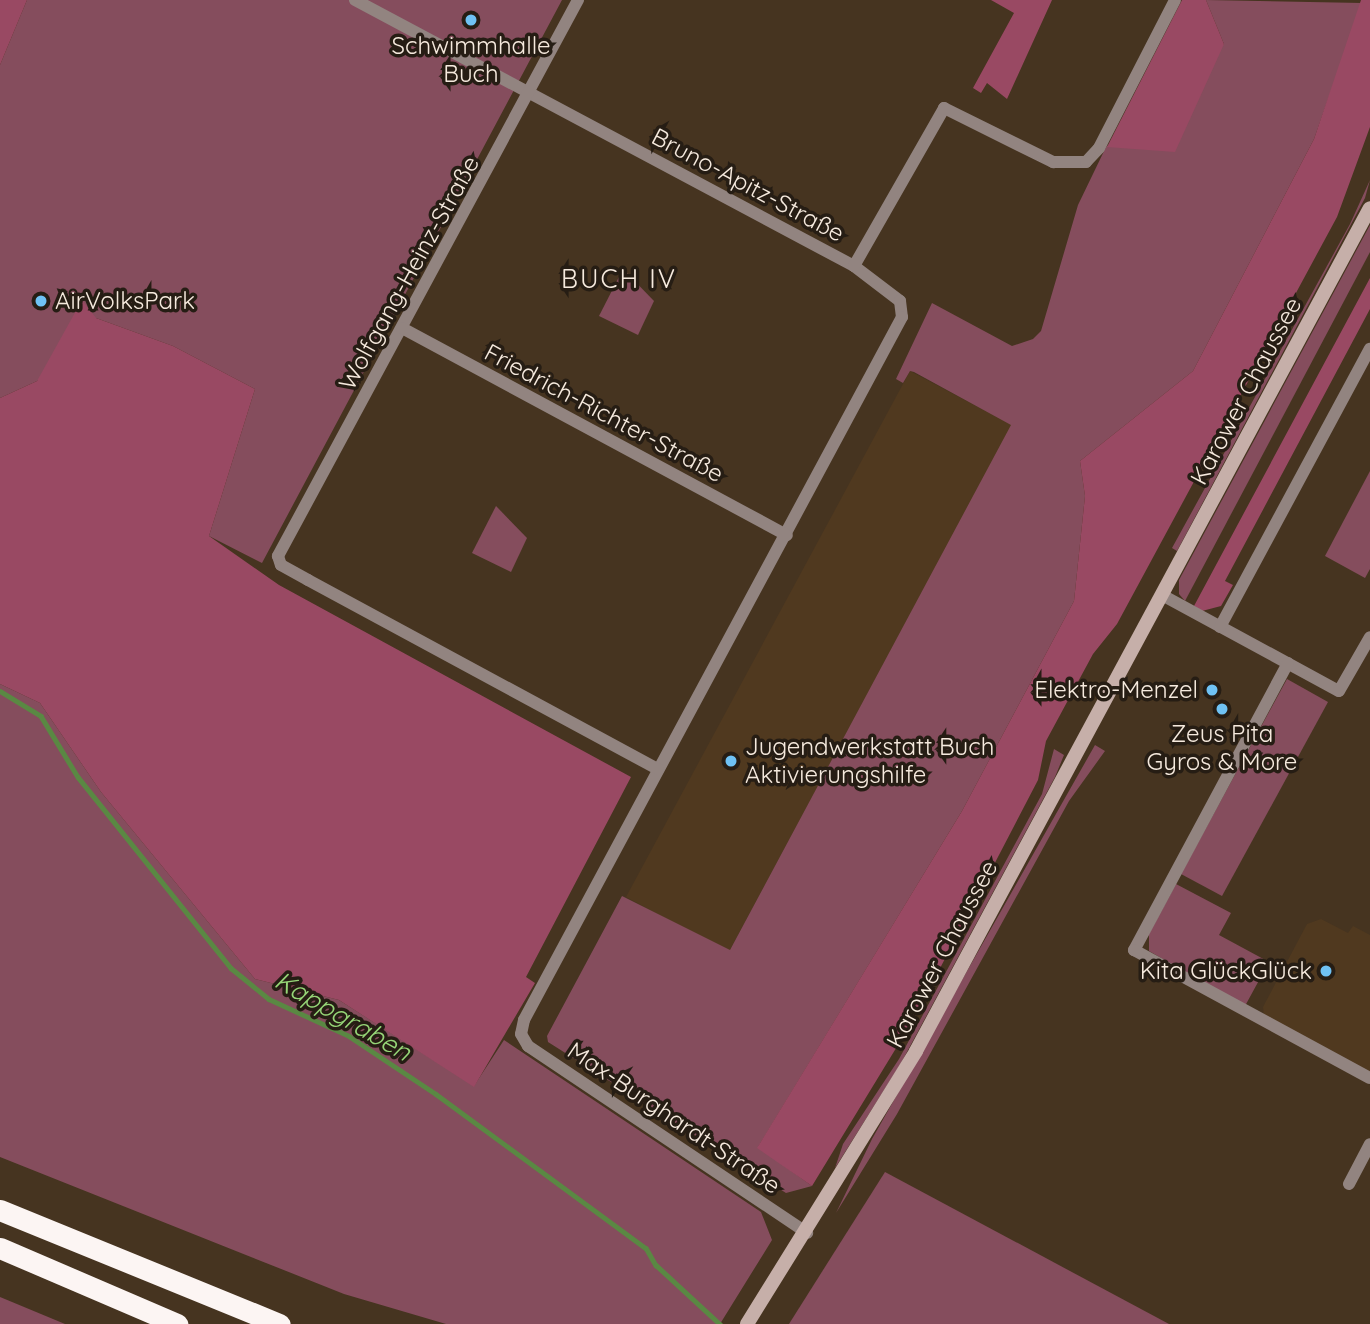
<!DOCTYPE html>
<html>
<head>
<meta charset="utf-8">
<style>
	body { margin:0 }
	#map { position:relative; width:1370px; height:1324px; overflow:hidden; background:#463420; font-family:Quicksand,sans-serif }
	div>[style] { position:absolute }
	.built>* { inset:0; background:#50391f }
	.green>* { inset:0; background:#854d5d }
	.forest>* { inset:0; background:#994963 }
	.stream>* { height:4.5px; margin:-2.25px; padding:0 2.25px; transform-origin:2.25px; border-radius:2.25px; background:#5a8843 }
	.street>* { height:12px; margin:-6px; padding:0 6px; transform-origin:6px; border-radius:6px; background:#928480 }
	.secondary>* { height:14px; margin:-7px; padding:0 7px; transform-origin:7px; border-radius:7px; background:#c6afa9 }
	.highway>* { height:21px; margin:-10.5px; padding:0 10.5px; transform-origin:10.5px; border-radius:10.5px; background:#fcf5f3 }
	.dots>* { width:19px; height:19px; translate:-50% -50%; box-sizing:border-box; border:4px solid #261d14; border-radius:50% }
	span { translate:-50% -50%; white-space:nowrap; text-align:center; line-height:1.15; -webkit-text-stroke:7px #261d14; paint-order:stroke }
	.poi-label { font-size:24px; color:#f6eade }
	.left { translate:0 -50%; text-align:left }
	.right { translate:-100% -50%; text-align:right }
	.street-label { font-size:24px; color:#f6eade }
	.neighbourhood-label { font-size:26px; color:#f6eade; letter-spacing:2px }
	.water-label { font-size:26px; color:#96d577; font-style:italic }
</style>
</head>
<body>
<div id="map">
	<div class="built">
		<div style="clip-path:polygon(910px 371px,1012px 425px,730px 950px,724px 950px,626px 897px)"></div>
		<div style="clip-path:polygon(1321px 919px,1348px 933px,1353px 926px,1370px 935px,1370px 1073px,1264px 1016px,1263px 1007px,1307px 924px)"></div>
	</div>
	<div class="green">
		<div style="clip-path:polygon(27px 0,562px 0,262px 563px,209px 536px,255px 389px,173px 346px,96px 318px,37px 381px,0 398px,0 65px)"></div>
		<div style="clip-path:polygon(1206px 0,1362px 3px,1314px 139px,1193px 371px,1080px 461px,1085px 496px,1074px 601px,962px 811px,758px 1147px,812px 1186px,786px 1193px,548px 1042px,547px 1036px,622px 896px,730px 950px,1011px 425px,914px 372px,910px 371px,903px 383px,896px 379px,932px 303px,1012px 346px,1033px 339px,1041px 331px,1078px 205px,1106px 147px,1224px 44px)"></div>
		<div style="clip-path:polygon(1370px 180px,1365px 198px,1177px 551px,1172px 548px,1350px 224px)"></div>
		<div style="clip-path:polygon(1370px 225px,1370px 252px,1185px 601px,1179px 594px,1179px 580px)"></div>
		<div style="clip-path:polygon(623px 269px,654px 301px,638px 335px,599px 316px)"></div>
		<div style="clip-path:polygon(1370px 471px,1370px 569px,1365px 578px,1325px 556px)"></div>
		<div style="clip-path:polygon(496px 506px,527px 538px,511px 572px,472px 553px)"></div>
		<div style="clip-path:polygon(1287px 679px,1328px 702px,1222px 896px,1181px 874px)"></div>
		<div style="clip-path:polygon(0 684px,40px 703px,101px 792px,255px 979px,339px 1000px,474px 1086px,504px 1040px,761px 1212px,772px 1240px,720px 1324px,446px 1324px,344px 1294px,0 1157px)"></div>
		<div style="clip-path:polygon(1095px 745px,1105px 751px,1069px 801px,897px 1114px,836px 1213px,872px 1139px)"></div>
		<div style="clip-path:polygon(1054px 749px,1064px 755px,1055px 777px,901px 1063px,835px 1168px,843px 1144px,899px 1059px,1042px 794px)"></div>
		<div style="clip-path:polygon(1176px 884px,1231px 913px,1219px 935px,1269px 962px,1245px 1006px,1149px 951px,1149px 934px)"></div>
		<div style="clip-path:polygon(885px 1172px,1169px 1324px,789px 1324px)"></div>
		<div style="clip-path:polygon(0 1297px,65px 1324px,0 1324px)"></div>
	</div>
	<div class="forest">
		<div style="clip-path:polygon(0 0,27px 0,0 65px)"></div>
		<div style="clip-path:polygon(991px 0,1052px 0,1007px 99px,987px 83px,981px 93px,973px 88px,1014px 13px)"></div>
		<div style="clip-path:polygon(1182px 0,1206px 0,1224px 44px,1175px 152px,1107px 147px)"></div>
		<div style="clip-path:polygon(1361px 0,1370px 0,1370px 127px,1337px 217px,1117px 624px,1093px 654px,1046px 741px,1038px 780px,912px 1022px,812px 1186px,757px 1148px,962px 811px,1074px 601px,1085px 496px,1080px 461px,1193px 371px,1314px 139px)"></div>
		<div style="clip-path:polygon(1370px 278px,1370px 309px,1225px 581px,1233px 585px,1221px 606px,1202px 611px,1194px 606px)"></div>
		<div style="clip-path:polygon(82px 300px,96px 318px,173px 346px,255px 389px,209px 536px,279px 585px,631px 777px,526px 977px,535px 983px,474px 1087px,339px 1000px,255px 979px,101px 792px,40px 703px,0 684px,0 398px,37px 381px)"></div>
	</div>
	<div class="stream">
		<div style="left:0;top:691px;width:48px;rotate:31.4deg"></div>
		<div style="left:41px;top:716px;width:71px;rotate:58.8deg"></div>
		<div style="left:78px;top:777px;width:245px;rotate:51.3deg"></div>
		<div style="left:231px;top:968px;width:49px;rotate:39.2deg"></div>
		<div style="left:269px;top:999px;width:88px;rotate:24.8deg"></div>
		<div style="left:349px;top:1036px;width:105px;rotate:33.7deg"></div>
		<div style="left:436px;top:1094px;width:260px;rotate:36.3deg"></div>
		<div style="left:646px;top:1248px;width:20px;rotate:60deg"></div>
		<div style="left:656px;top:1265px;width:87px;rotate:42.7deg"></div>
	</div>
	<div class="street">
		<div style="left:355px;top:0;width:565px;rotate:28.06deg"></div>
		<div style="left:854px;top:266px;width:58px;rotate:37.3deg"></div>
		<div style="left:900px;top:301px;width:16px;rotate:83deg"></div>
		<div style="left:902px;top:317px;width:798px;rotate:118.27deg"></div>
		<div style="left:524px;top:1020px;width:14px;rotate:102deg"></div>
		<div style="left:521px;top:1034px;width:14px;rotate:60deg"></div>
		<div style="left:528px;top:1046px;width:336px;rotate:33.8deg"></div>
		<div style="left:578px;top:0;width:632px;rotate:118.35deg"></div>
		<div style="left:278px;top:556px;width:9px;rotate:72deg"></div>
		<div style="left:281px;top:565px;width:31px;rotate:29deg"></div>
		<div style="left:308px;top:580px;width:398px;rotate:28.4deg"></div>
		<div style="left:854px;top:266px;width:182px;rotate:-60.3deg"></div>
		<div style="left:944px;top:108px;width:122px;rotate:26.4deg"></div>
		<div style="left:1053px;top:162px;width:33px"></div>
		<div style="left:1086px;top:162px;width:19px;rotate:-47deg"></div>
		<div style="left:1099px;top:148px;width:166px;rotate:-62.8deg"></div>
		<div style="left:402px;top:328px;width:437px;rotate:28.3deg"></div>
		<div style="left:1162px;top:595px;width:201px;rotate:28.5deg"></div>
		<div style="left:1339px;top:691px;width:62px;rotate:-60.1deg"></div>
		<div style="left:1220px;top:627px;width:316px;rotate:-61.7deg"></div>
		<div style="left:1288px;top:663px;width:326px;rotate:118.2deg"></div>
		<div style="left:1134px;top:950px;width:268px;rotate:28.5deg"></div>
		<div style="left:1349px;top:1184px;width:45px;rotate:-62.3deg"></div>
	</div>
	<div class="secondary">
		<div style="left:747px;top:1324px;width:321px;rotate:-58.2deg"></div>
		<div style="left:916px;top:1051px;width:957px;rotate:-61.7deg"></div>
	</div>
	<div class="highway">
		<div style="left:0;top:1210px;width:302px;rotate:22.2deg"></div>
		<div style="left:0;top:1248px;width:193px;rotate:23.2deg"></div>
	</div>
	<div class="dots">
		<div style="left:471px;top:20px;background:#6fc2f4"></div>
		<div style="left:41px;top:301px;background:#6fc2f4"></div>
		<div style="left:1212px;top:690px;background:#6fc2f4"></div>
		<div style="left:1222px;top:709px;background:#6fc2f4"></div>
		<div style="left:731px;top:761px;background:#6fc2f4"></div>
		<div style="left:1326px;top:971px;background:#6fc2f4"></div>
	</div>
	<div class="poi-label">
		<span style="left:471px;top:60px">Schwimmhalle<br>Buch</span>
		<span class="left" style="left:55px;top:301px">AirVolksPark</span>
		<span class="right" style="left:1198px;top:690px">Elektro-Menzel</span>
		<span style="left:1222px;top:748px">Zeus Pita<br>Gyros &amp; More</span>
		<span class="left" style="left:745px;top:761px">Jugendwerkstatt Buch<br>Aktivierungshilfe</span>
		<span class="right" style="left:1312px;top:971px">Kita GlückGlück</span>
	</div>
	<div class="street-label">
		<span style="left:748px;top:185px;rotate:28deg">Bruno-Apitz-Straße</span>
		<span style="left:409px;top:273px;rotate:-61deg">Wolfgang-Heinz-Straße</span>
		<span style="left:1246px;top:391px;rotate:-62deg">Karower Chaussee</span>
		<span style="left:604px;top:413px;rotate:28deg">Friedrich-Richter-Straße</span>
		<span style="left:942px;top:954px;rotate:-62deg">Karower Chaussee</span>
		<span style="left:674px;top:1118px;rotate:34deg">Max-Burghardt-Straße</span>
	</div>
	<div class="neighbourhood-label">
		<span style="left:619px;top:279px">BUCH IV</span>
	</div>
	<div class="water-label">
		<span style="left:343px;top:1016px;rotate:30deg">Kappgraben</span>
	</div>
</div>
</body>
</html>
